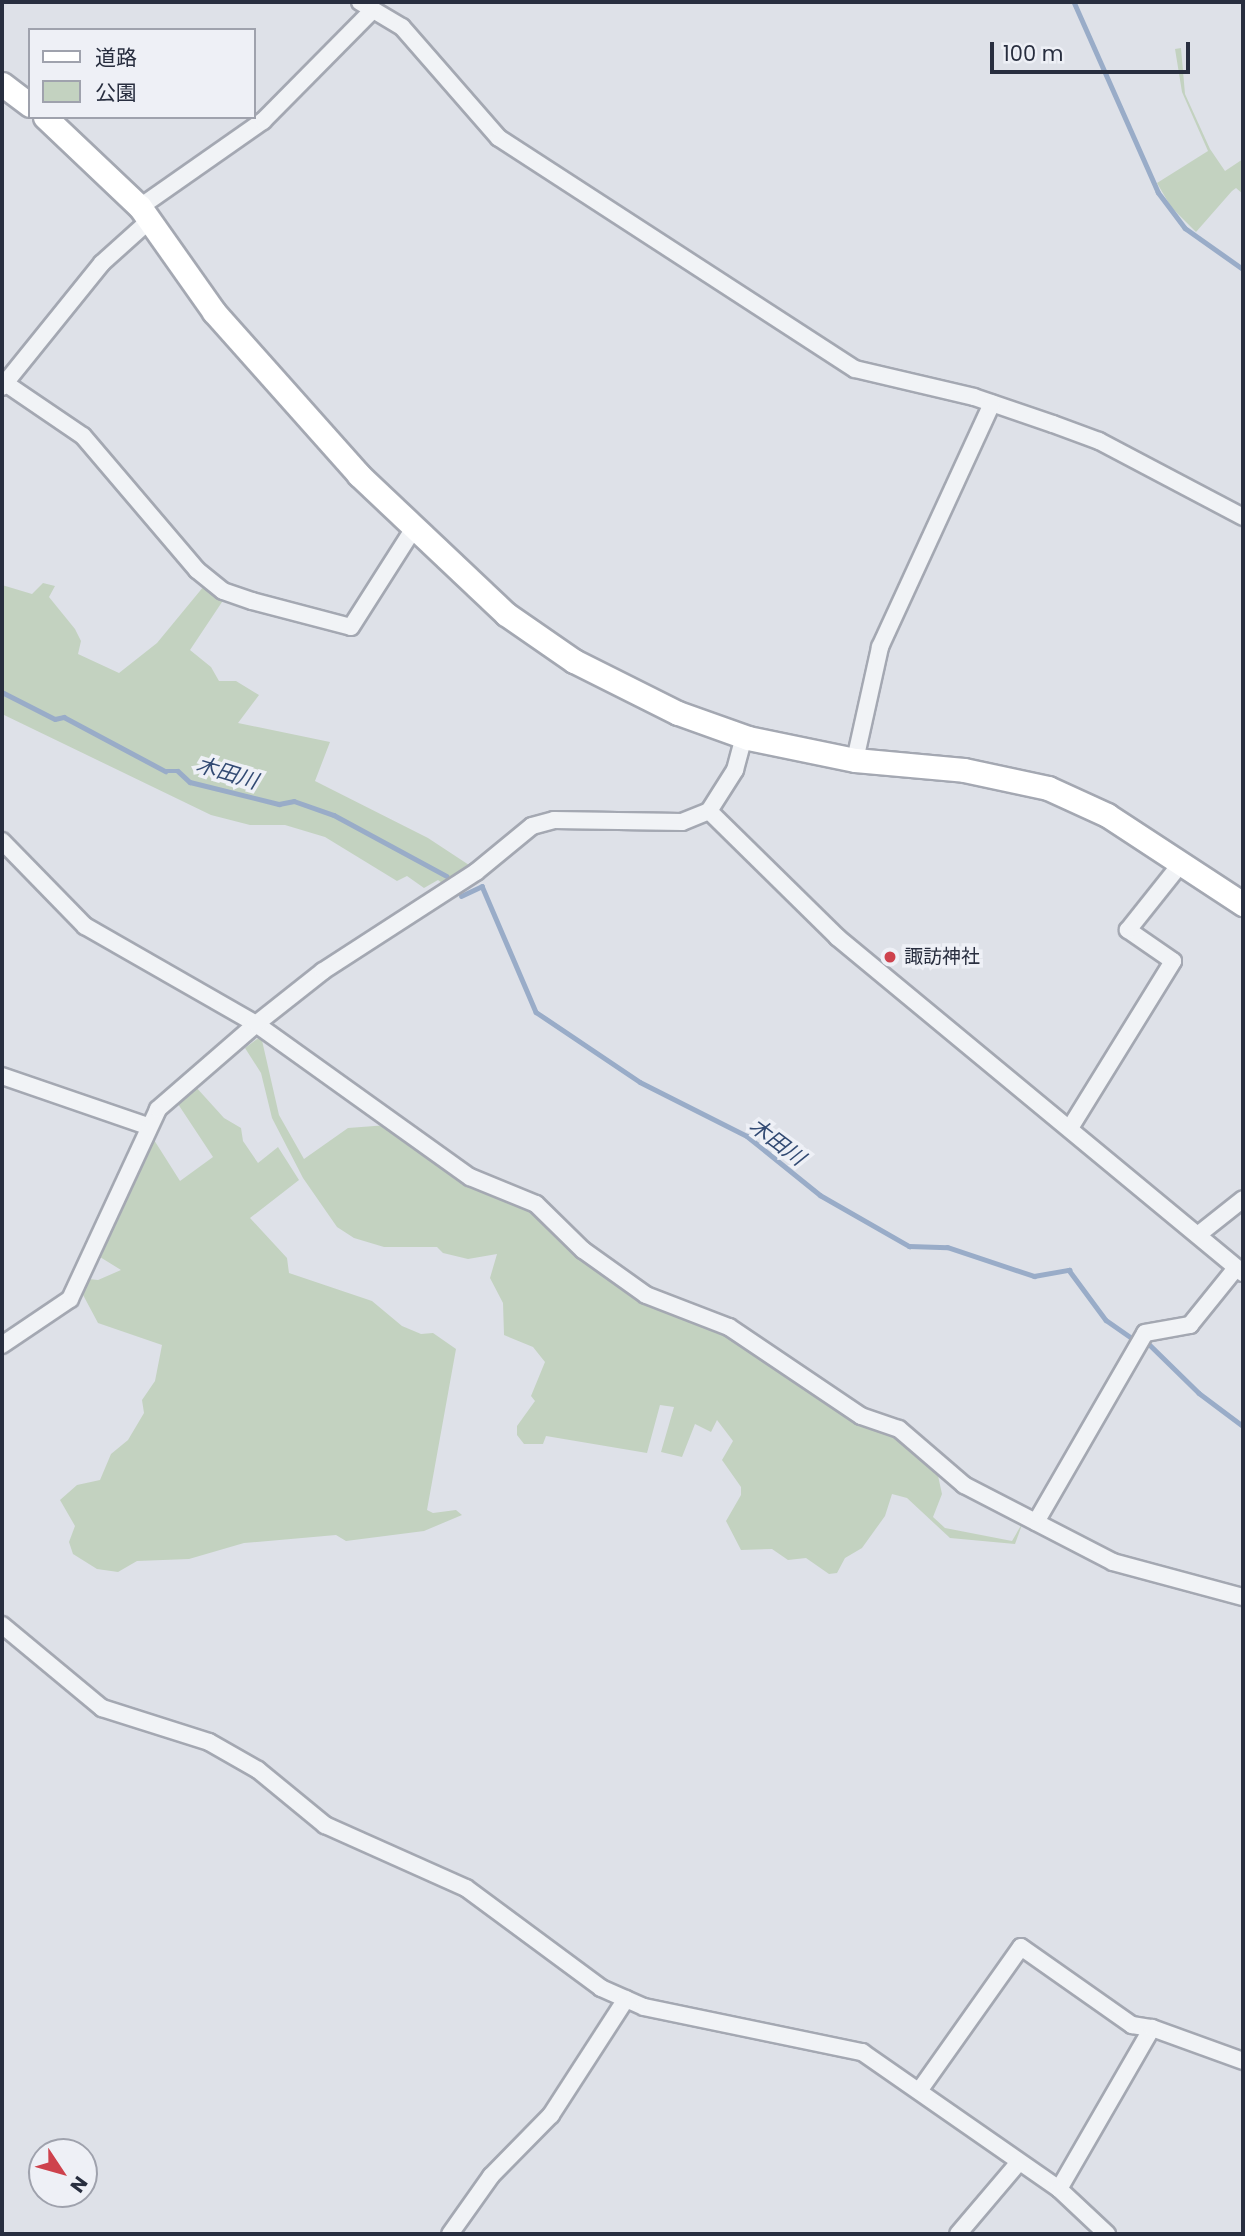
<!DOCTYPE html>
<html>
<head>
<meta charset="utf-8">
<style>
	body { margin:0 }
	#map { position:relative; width:1245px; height:2236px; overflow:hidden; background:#dee1e8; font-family:Poppins,"Noto Sans JP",sans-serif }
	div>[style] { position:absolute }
	.green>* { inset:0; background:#c3d2c0 }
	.stream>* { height:4.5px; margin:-2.25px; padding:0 2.25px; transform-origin:2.25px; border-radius:2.25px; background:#99acc8 }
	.roads { filter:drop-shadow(2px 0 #a4a8b2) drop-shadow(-2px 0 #a4a8b2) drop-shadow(0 2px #a4a8b2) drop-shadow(0 -2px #a4a8b2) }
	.street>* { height:16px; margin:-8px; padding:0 8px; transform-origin:8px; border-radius:8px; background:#f1f3f6 }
	.secondary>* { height:23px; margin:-11.5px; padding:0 11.5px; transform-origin:11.5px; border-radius:11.5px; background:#fff }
	.dots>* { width:19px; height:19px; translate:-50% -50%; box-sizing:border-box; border:4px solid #eef0f6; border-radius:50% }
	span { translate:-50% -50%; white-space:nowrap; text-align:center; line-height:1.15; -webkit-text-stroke:7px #eef0f6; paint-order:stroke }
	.poi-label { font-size:19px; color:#282e3f }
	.left { translate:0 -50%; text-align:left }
	.water-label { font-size:21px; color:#324a73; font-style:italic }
	.frame { position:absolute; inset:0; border:4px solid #282e3f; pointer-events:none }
	.legend { position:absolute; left:28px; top:28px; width:228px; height:91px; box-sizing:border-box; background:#eef0f6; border:2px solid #9fa2ad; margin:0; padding:9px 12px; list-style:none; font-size:21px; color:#282e3f }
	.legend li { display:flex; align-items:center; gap:14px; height:35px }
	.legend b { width:35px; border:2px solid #9fa2ad }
	.north { position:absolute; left:28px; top:2138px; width:70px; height:70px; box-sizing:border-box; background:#eef0f6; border:2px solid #9fa2ad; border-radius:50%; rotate:126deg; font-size:19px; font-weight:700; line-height:28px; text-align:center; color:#282e3f }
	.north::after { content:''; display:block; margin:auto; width:24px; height:32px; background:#ce424d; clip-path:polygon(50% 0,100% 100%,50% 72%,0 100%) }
	.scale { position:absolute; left:990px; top:42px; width:200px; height:32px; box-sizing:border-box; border:4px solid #282e3f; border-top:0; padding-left:9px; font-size:21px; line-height:24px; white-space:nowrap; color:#282e3f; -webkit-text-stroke:5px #eef0f6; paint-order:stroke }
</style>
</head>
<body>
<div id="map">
	<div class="green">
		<div style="clip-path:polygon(1181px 48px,1185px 94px,1210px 149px,1225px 171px,1243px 159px,1243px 194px,1236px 188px,1232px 191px,1196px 232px,1171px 207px,1157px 183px,1208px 151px,1182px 92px,1175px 49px)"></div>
		<div style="clip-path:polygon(43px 583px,55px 586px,49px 597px,75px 629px,81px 641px,78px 654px,119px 673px,157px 643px,204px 586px,224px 599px,190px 650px,211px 667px,219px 681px,236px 681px,259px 695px,238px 723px,330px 742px,315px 781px,428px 838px,469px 865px,445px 885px,438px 880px,424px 888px,407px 876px,397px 881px,325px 837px,285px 825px,250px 825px,211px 815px,2px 714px,2px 585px,32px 594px)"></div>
		<div style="clip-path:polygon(261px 1036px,279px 1115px,304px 1159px,348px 1128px,388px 1125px,441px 1163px,523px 1194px,531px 1192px,616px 1266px,648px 1288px,747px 1330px,890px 1430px,937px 1471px,942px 1494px,933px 1517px,945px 1528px,1012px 1541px,1023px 1522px,1015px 1544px,950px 1538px,907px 1498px,892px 1494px,885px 1516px,862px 1548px,845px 1558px,837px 1573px,829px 1574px,806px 1558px,788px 1560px,772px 1549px,741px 1550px,726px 1521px,741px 1495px,741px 1487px,722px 1460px,733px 1441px,717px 1420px,711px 1432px,695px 1424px,682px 1457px,661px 1452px,674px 1407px,660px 1405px,647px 1453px,546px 1436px,543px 1444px,524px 1444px,517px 1435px,517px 1426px,535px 1401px,531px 1396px,545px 1362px,533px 1347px,504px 1335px,503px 1303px,490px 1278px,497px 1254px,468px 1259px,443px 1253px,437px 1247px,384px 1247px,354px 1238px,337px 1227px,303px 1178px,272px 1118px,261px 1073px,245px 1048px)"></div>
		<div style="clip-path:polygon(195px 1086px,224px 1118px,241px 1128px,243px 1141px,258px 1163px,278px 1147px,299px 1180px,250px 1218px,287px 1258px,289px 1273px,372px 1301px,402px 1326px,421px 1334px,433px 1333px,456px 1349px,427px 1510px,433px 1513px,456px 1510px,462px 1515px,424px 1531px,346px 1541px,336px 1535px,244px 1543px,189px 1559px,137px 1561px,118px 1572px,97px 1569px,73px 1554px,69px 1542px,75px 1526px,60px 1500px,77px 1485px,100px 1480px,111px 1454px,128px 1440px,144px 1413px,142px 1400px,155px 1381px,162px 1345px,98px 1323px,82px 1293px,89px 1279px,98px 1280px,121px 1270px,100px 1257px,149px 1132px,180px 1181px,213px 1157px,178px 1104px,180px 1094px)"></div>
	</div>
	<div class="stream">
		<div style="left:1074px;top:2px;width:208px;rotate:66.1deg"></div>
		<div style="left:1158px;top:192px;width:45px;rotate:53.1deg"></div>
		<div style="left:1185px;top:228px;width:71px;rotate:35.3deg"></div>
		<div style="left:2px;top:692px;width:59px;rotate:27deg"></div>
		<div style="left:55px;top:719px;width:9px;rotate:-13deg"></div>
		<div style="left:64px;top:717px;width:115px;rotate:28.1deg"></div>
		<div style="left:165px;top:771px;width:13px"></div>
		<div style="left:178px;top:771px;width:16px;rotate:43deg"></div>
		<div style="left:190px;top:782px;width:92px;rotate:13.9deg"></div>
		<div style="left:279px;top:804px;width:15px;rotate:-11deg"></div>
		<div style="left:294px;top:801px;width:42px;rotate:19.3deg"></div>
		<div style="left:334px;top:815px;width:128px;rotate:28.4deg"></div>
		<div style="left:461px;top:896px;width:23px;rotate:-25deg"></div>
		<div style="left:482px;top:886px;width:137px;rotate:66.8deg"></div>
		<div style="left:536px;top:1012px;width:125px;rotate:33.9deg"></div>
		<div style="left:640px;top:1082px;width:120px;rotate:26.8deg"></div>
		<div style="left:747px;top:1136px;width:94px;rotate:38.9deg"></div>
		<div style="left:820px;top:1195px;width:103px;rotate:29.8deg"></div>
		<div style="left:909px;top:1246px;width:38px;rotate:2deg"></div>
		<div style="left:947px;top:1247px;width:92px;rotate:18.4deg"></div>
		<div style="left:1034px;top:1276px;width:36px;rotate:-10deg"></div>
		<div style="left:1069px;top:1270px;width:62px;rotate:53.5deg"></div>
		<div style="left:1106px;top:1320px;width:35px;rotate:35deg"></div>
		<div style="left:1149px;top:1344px;width:70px;rotate:44.4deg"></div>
		<div style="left:1199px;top:1393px;width:55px;rotate:36.9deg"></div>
	</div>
	<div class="roads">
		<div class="street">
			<div style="left:360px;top:2px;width:49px;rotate:30.8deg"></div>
			<div style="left:402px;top:27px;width:147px;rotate:48.9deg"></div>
			<div style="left:499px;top:138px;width:424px;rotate:33deg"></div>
			<div style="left:855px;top:369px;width:122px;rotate:13.2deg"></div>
			<div style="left:974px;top:397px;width:83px;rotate:18.9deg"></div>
			<div style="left:1053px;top:424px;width:49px;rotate:20.3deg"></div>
			<div style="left:1099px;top:441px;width:163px;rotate:27.8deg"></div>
			<div style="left:140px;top:207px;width:150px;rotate:-35deg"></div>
			<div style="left:263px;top:121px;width:156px;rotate:-45.3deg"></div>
			<div style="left:5px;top:383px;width:94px;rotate:34.2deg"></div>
			<div style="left:83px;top:436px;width:176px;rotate:49.6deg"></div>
			<div style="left:197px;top:570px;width:33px;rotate:39deg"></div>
			<div style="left:223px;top:591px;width:31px;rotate:19deg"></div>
			<div style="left:252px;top:601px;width:102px;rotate:14.7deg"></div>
			<div style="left:351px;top:627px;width:117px;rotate:-57.5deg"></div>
			<div style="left:2px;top:387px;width:159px;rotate:-51.1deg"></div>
			<div style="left:102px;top:263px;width:64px;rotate:-41.9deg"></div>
			<div style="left:855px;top:760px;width:116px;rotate:-77.5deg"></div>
			<div style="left:880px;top:647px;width:268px;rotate:-65.3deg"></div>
			<div style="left:709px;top:811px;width:180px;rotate:44.5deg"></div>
			<div style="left:837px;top:937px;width:527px;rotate:39.61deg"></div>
			<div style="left:2px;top:841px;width:119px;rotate:45.7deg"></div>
			<div style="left:85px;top:926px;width:197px;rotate:29.8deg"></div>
			<div style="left:256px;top:1024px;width:263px;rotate:35.6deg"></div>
			<div style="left:470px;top:1177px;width:71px;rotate:22.2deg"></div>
			<div style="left:536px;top:1204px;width:66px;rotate:44.4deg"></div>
			<div style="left:583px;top:1250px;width:77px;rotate:35.5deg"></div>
			<div style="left:646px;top:1295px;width:89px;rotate:21.1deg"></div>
			<div style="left:729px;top:1327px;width:159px;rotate:34deg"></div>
			<div style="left:861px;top:1416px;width:40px;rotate:18.9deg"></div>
			<div style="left:899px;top:1429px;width:86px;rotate:40.7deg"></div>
			<div style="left:964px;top:1485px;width:168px;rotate:27.3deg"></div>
			<div style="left:1113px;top:1562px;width:135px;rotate:15.1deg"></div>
			<div style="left:2px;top:1076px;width:153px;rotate:19deg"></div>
			<div style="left:1070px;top:1128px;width:196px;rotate:-58.3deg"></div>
			<div style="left:1173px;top:961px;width:55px;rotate:-145.4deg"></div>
			<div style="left:1128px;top:930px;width:87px;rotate:-51.5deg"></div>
			<div style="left:1199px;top:1234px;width:56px;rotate:-38.5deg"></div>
			<div style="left:2px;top:1345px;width:82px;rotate:-34.1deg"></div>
			<div style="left:70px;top:1299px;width:209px;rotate:-65.1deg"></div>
			<div style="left:158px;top:1109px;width:130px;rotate:-40.9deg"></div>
			<div style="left:256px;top:1024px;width:85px;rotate:-38.3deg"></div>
			<div style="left:323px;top:971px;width:182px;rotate:-32.9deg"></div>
			<div style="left:476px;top:872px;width:72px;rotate:-39.4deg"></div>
			<div style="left:532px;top:826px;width:23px;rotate:-15deg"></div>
			<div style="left:554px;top:820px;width:128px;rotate:0.9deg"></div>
			<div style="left:682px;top:822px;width:29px;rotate:-22deg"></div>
			<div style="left:709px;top:811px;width:49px;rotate:-57.6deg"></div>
			<div style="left:735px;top:770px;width:34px;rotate:-75deg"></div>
			<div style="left:1036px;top:1522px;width:218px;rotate:-60deg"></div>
			<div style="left:1145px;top:1333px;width:46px;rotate:-10.1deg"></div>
			<div style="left:1190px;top:1325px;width:73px;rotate:-51.1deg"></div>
			<div style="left:2px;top:1625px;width:130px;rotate:39.7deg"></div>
			<div style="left:102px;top:1708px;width:112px;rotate:17.6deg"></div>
			<div style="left:209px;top:1742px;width:56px;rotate:29.7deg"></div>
			<div style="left:258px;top:1770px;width:87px;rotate:39.4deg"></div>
			<div style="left:325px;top:1825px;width:154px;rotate:24.1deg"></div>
			<div style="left:466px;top:1888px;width:168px;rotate:36.5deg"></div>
			<div style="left:601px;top:1988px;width:47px;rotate:23.8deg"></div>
			<div style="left:644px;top:2007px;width:223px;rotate:11.7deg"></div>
			<div style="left:862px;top:2052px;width:240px;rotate:34.8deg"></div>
			<div style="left:1059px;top:2189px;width:66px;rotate:43.2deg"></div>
			<div style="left:919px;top:2091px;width:176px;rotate:-54.7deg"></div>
			<div style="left:1021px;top:1947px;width:136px;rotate:35.1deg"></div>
			<div style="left:1132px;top:2025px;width:20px;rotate:9deg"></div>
			<div style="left:1059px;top:2189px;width:186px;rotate:-60deg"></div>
			<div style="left:1152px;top:2028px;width:97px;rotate:19.9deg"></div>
			<div style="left:450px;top:2234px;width:71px;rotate:-54.7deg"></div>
			<div style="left:491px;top:2176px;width:86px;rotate:-45.5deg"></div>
			<div style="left:551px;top:2115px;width:138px;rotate:-57.1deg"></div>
			<div style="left:958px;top:2234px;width:94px;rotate:-49.7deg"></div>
		</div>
		<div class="secondary">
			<div style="left:2px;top:84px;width:35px;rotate:37deg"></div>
			<div style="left:45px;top:117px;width:131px;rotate:43.5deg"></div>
			<div style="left:140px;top:207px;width:128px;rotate:54.8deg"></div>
			<div style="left:214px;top:312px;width:218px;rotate:48.3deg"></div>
			<div style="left:359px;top:475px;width:202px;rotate:43.4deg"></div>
			<div style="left:506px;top:614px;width:83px;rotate:34.7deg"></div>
			<div style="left:574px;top:661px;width:116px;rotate:26.6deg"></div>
			<div style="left:678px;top:713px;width:74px;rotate:19.7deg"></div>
			<div style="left:748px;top:738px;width:109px;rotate:11.6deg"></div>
			<div style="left:855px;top:760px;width:109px;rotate:5.2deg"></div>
			<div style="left:964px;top:770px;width:86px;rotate:12.1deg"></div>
			<div style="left:1048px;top:788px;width:65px;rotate:24.6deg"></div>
			<div style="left:1107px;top:815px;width:163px;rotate:33.2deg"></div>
		</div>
	</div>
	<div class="dots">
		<div style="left:890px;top:957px;background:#ce424d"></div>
	</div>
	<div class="poi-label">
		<span class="left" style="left:904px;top:957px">諏訪神社</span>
	</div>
	<div class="water-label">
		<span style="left:227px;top:773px;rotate:17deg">木田川</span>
		<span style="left:777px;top:1142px;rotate:37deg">木田川</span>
	</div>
	<div class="frame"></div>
	<ul class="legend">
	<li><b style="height:9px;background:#fff"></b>道路</li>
	<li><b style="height:19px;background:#c3d2c0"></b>公園</li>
	</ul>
	<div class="north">N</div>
	<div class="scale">100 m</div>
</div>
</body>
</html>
